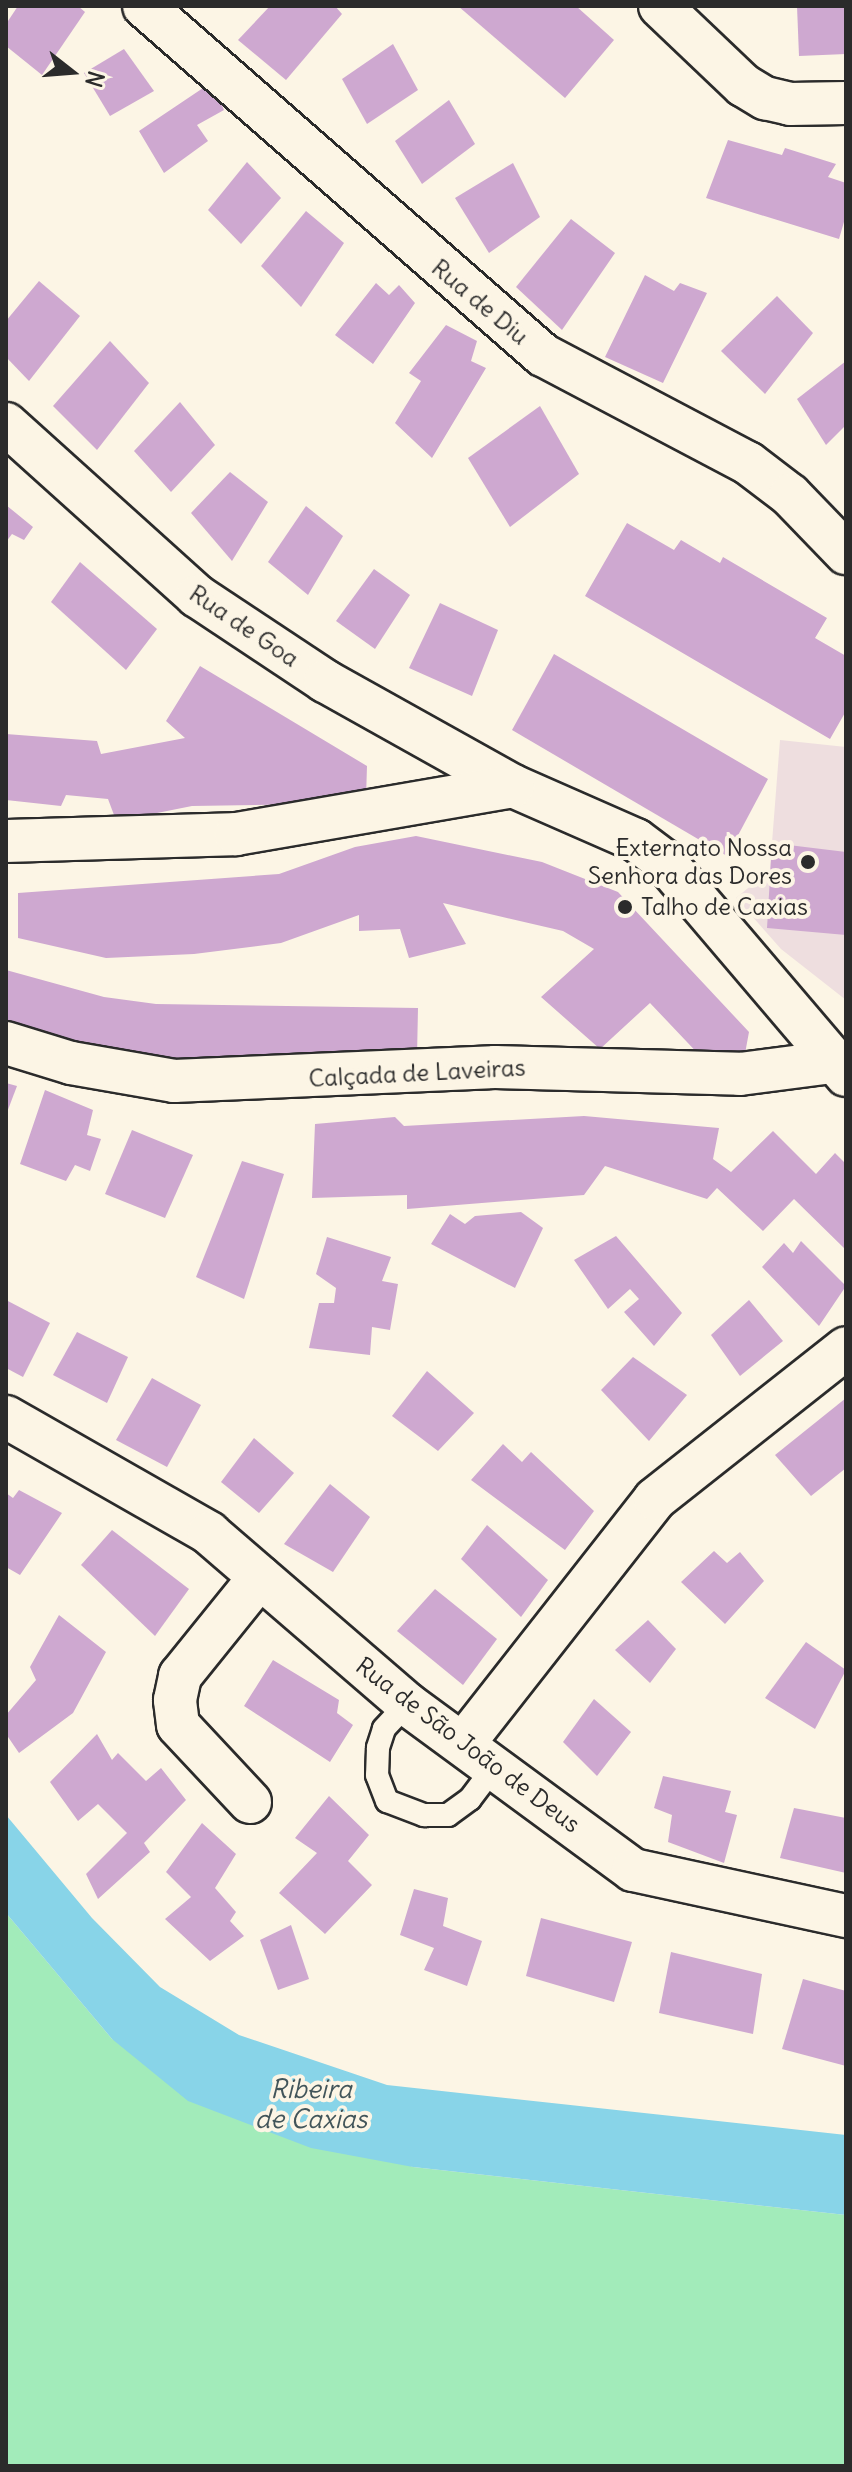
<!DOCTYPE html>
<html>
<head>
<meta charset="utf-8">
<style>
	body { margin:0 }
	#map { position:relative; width:852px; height:2472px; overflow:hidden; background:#fcf5e5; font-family:Delius,sans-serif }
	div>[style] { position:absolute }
	.built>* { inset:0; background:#eededf }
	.green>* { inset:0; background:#a2ebba }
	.water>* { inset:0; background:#88d4e8 }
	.building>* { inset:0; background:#cea8d0 }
	.roads { filter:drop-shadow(2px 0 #2b2b2b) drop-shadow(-2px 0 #2b2b2b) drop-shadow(0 2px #2b2b2b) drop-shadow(0 -2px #2b2b2b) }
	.service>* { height:22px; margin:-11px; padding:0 11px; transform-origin:11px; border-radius:11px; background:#fcf5e5 }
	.minor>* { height:42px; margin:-21px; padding:0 21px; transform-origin:21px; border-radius:21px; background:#fcf5e5 }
	.dots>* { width:22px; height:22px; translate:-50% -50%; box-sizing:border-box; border:4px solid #fcf5e5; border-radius:50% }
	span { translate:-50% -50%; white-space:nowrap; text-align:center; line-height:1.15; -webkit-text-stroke:8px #fcf5e5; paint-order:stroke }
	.street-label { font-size:24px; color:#2b2b2b }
	.poi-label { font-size:24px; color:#2b2b2b }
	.right { translate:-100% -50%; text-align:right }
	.left { translate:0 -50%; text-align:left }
	.water-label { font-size:26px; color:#42555a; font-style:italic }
	.frame { position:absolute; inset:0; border:8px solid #2b2b2b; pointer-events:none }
	.north { position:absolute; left:32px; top:32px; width:80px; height:80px; -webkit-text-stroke:6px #fcf5e5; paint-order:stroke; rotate:107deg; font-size:22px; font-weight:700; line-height:32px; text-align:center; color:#2b2b2b }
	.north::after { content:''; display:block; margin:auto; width:28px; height:36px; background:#2b2b2b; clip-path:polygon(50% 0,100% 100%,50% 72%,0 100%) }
</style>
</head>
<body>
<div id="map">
	<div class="built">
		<div style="clip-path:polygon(780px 740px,846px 747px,846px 1000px,781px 949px,736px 898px,753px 884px,769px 881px)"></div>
	</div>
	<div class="green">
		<div style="clip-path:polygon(6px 1913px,112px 2039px,413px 2167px,846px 2215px,846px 2466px,6px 2466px)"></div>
	</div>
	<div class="water">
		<div style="clip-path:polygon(6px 1815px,92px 1918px,160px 1987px,239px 2035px,387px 2085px,846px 2135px,846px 2215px,413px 2167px,311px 2148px,188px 2101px,112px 2039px,6px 1913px)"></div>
	</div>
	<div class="building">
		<div style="clip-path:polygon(18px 6px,78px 6px,85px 12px,42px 75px,6px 46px,6px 24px)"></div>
		<div style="clip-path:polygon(270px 6px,335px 6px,342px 14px,286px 80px,238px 40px)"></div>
		<div style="clip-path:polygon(458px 6px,576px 6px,614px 40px,565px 98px)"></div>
		<div style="clip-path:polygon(797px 6px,846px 6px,846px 54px,799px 56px)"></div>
		<div style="clip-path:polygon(393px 44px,418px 90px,367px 124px,342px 79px)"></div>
		<div style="clip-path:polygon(124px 49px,154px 91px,110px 116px,84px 73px)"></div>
		<div style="clip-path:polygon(212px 82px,224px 110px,197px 125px,208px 141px,164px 173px,139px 131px)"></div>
		<div style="clip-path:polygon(449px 100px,475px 144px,422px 184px,395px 141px)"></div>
		<div style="clip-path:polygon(728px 140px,782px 155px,785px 148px,836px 164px,828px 177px,846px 183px,846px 215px,839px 239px,706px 198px)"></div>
		<div style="clip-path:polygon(247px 162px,281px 198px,241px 244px,208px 210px)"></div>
		<div style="clip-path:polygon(513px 163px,540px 217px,489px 253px,455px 198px)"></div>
		<div style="clip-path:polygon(306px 211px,344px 243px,301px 307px,261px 266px)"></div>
		<div style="clip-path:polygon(571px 219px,615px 253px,562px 330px,516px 287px)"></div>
		<div style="clip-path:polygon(645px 275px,674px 291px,680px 283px,707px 293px,663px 383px,605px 357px)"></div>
		<div style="clip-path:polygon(39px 281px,80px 316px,29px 381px,6px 357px,6px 321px)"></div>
		<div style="clip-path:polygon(376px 283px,389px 295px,399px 285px,415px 303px,373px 364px,335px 335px)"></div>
		<div style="clip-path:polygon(777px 296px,813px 333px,765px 394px,721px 351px)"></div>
		<div style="clip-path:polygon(446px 325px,477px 341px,471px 361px,486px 368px,432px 458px,395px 423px,421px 381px,409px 373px)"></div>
		<div style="clip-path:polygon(110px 341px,149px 383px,97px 450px,53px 406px)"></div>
		<div style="clip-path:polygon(846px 361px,846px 425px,826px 445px,797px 399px)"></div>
		<div style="clip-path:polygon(180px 402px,215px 445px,171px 492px,134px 451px)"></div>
		<div style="clip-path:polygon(540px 406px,579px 474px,510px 527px,468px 458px)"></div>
		<div style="clip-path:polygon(230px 472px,268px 502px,232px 561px,191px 513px)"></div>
		<div style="clip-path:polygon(6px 505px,33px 527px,24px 540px,12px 534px,6px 542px)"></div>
		<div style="clip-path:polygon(306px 506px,343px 536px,308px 595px,268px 562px)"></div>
		<div style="clip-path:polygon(627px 523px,674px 550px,681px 540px,720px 563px,723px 557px,827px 618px,815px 638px,846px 656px,846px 711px,830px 739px,585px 596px)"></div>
		<div style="clip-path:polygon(80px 562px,157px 629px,126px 670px,51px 602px)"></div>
		<div style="clip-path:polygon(374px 569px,410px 595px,375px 649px,336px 621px)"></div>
		<div style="clip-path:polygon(440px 603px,498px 630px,472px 696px,409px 668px)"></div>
		<div style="clip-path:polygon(554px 654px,768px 779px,727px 856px,512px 730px)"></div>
		<div style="clip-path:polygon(200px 666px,367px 766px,366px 798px,327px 804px,192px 806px,137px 817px,114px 815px,108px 799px,66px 795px,61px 806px,6px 800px,6px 734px,97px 741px,101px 754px,185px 738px,166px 721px)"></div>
		<div style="clip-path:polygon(416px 836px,542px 862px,618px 892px,749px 1032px,744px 1059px,705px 1061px,650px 1003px,600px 1049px,541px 997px,594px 949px,563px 931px,443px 903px,466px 944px,409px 958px,400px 929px,359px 931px,359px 915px,281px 943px,194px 954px,106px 958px,18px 938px,18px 893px,279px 874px,355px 847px)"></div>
		<div style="clip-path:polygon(772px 843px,846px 852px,846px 935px,767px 928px)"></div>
		<div style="clip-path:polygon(6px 970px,104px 997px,156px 1004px,418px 1008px,417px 1057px,149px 1065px,6px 1028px)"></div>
		<div style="clip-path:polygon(6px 1083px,17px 1086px,6px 1115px)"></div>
		<div style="clip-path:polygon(45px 1090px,93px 1110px,87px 1135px,101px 1139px,90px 1171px,75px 1165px,66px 1181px,20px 1164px)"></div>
		<div style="clip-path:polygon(584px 1116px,719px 1128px,713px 1159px,731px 1172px,773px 1131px,816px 1174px,835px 1153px,846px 1164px,846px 1250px,794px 1199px,763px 1231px,717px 1188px,707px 1199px,605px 1166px,584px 1195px,407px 1209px,407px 1195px,312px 1198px,315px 1124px,395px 1117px,404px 1126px)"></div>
		<div style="clip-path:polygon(132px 1130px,193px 1155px,165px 1218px,105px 1194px)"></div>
		<div style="clip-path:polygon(242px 1161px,284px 1174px,244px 1299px,196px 1277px)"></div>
		<div style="clip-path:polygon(521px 1212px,543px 1228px,515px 1288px,431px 1244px,450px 1214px,465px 1224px,475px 1216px)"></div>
		<div style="clip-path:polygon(616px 1236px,682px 1313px,654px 1346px,624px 1312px,639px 1299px,630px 1289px,608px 1309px,574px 1260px)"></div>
		<div style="clip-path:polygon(327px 1237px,391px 1257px,382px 1281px,398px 1284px,390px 1330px,372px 1327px,370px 1355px,309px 1348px,319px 1303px,334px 1303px,336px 1288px,316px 1274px)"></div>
		<div style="clip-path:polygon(801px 1241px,846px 1286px,819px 1326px,762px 1267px,784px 1243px,793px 1253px)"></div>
		<div style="clip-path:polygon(6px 1300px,50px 1323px,23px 1377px,6px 1368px)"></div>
		<div style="clip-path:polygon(749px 1300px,783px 1341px,740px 1376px,711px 1335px)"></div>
		<div style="clip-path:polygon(77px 1332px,128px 1357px,107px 1403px,53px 1375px)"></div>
		<div style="clip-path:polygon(633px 1357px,687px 1395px,649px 1441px,601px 1390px)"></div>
		<div style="clip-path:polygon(427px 1371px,474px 1413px,438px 1451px,392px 1416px)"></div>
		<div style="clip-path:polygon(152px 1378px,201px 1405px,167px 1467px,116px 1440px)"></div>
		<div style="clip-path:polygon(846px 1398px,846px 1468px,811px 1496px,775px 1455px)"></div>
		<div style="clip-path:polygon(254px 1438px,294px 1473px,259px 1513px,221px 1482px)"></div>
		<div style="clip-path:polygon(503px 1444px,522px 1462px,531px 1452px,594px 1511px,565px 1550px,471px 1480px)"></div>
		<div style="clip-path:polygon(330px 1484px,370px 1517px,333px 1572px,284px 1544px)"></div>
		<div style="clip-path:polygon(19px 1490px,62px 1513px,20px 1575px,6px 1567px,6px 1493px,13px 1498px)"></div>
		<div style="clip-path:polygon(487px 1525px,548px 1580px,521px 1617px,461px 1559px)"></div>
		<div style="clip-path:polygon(112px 1530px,189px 1589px,155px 1636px,81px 1565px)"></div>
		<div style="clip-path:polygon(714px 1551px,727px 1563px,740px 1552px,764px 1581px,725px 1624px,681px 1582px)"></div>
		<div style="clip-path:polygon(435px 1589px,497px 1639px,463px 1685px,397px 1631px)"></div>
		<div style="clip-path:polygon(59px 1615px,106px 1652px,73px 1713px,19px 1753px,6px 1734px,6px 1715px,36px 1680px,30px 1667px)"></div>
		<div style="clip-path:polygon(648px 1620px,676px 1649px,650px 1683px,615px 1650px)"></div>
		<div style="clip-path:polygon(806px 1642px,846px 1670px,815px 1729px,765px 1698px)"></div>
		<div style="clip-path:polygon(273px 1660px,339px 1700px,337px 1713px,353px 1725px,330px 1762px,244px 1706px)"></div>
		<div style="clip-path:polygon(594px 1699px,631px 1732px,597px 1776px,563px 1742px)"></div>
		<div style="clip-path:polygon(97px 1734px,112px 1760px,118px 1753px,146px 1781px,161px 1768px,186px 1800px,144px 1843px,150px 1852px,98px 1899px,86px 1874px,127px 1833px,98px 1804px,78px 1821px,50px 1782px)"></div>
		<div style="clip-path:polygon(663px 1776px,731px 1791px,725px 1812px,737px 1815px,724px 1863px,668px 1842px,672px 1815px,654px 1808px)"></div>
		<div style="clip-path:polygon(329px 1796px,369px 1835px,348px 1861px,372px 1885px,325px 1934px,279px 1893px,317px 1853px,295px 1838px)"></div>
		<div style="clip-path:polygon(794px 1808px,846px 1818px,846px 1873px,780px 1858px)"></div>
		<div style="clip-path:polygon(202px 1823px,236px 1854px,215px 1888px,236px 1912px,230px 1921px,244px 1936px,210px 1961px,165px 1919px,191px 1897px,166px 1872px)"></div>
		<div style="clip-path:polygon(414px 1889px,448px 1898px,443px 1926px,482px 1941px,467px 1986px,424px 1970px,434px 1948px,400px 1935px)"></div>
		<div style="clip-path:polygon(541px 1918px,632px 1942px,614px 2002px,526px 1976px)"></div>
		<div style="clip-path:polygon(291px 1925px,309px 1979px,278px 1990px,260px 1940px)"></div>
		<div style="clip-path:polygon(671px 1952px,762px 1974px,753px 2034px,659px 2013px)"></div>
		<div style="clip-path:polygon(803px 1979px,846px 1991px,846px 2066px,782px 2049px)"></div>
	</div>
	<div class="roads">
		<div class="service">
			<div style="left:407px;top:1704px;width:34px;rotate:133deg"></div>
			<div style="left:384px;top:1729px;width:20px;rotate:108deg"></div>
			<div style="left:378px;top:1748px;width:27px;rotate:92deg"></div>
			<div style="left:377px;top:1775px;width:28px;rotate:69deg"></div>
			<div style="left:387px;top:1801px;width:40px;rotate:21deg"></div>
			<div style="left:424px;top:1815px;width:24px"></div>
			<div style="left:448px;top:1815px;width:27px;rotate:-36deg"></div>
			<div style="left:470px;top:1799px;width:40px;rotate:-53deg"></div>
		</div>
		<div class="minor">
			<div style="left:144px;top:6px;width:530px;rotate:41.18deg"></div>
			<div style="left:543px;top:355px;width:232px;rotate:27.8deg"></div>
			<div style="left:748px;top:463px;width:53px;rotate:37.3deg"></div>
			<div style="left:790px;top:495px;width:81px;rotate:46deg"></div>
			<div style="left:660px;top:6px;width:115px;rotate:43.6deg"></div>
			<div style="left:743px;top:85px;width:26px;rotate:31deg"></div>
			<div style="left:765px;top:98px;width:26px;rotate:13deg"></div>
			<div style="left:790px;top:104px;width:56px;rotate:-1deg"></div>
			<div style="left:6px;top:424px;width:257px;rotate:42deg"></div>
			<div style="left:197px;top:596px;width:154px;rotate:33.6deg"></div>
			<div style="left:325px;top:681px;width:215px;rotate:29.2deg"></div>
			<div style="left:513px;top:786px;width:134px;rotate:23.7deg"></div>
			<div style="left:636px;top:840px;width:35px;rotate:37deg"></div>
			<div style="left:664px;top:861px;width:281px;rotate:49.6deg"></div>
			<div style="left:6px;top:841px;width:230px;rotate:-1.7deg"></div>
			<div style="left:236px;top:834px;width:281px;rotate:-9.8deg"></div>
			<div style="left:6px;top:1043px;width:68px;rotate:17.1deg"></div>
			<div style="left:71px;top:1063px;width:105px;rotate:9.9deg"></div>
			<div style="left:174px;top:1081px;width:321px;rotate:-2.5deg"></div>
			<div style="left:495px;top:1067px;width:245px;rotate:1.6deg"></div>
			<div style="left:740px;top:1074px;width:93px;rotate:-7.4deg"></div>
			<div style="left:6px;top:1417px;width:234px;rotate:29.7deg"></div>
			<div style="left:209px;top:1533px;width:262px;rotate:40.8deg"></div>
			<div style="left:407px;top:1704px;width:280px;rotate:36.3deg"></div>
			<div style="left:633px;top:1870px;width:218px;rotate:12.2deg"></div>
			<div style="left:463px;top:1744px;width:311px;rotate:-51.9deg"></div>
			<div style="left:655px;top:1499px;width:243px;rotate:-38.3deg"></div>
			<div style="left:250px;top:1802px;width:105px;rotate:-133.1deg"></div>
			<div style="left:178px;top:1725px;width:25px;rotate:-97deg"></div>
			<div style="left:175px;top:1700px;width:25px;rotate:-78deg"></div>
			<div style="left:180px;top:1676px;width:127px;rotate:-51.1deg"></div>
		</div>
	</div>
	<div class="dots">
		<div style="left:808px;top:862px;background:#2b2b2b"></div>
		<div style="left:625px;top:907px;background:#2b2b2b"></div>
	</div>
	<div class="street-label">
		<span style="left:480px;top:302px;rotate:40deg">Rua de Diu</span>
		<span style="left:244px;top:626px;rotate:34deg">Rua de Goa</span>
		<span style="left:417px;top:1073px;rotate:-3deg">Calçada de Laveiras</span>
		<span style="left:468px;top:1745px;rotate:37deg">Rua de São João de Deus</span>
	</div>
	<div class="poi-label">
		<span class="right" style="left:792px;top:862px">Externato Nossa<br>Senhora das Dores</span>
		<span class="left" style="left:641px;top:907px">Talho de Caxias</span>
	</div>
	<div class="water-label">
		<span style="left:311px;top:2104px">Ribeira<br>de Caxias</span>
	</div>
	<div class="frame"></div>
	<div class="north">N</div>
</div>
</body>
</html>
